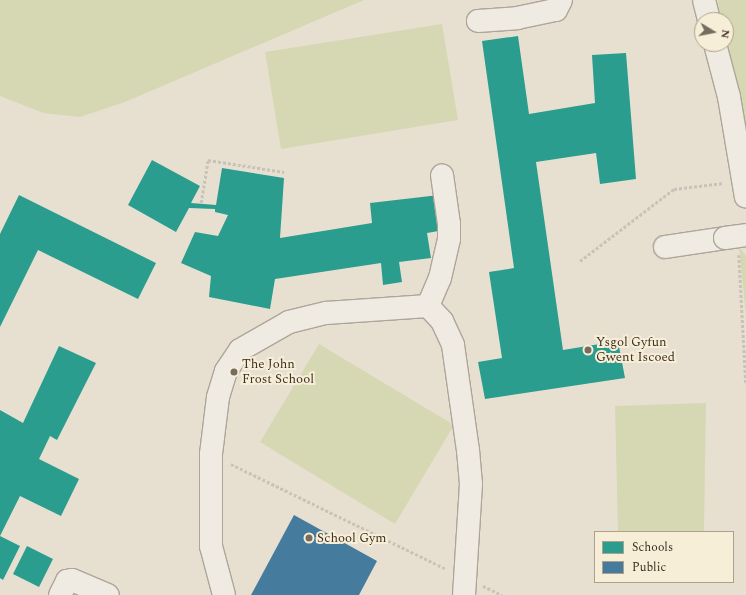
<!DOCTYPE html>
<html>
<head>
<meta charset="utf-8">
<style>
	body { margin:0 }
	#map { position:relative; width:746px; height:595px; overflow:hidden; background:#e7e0d1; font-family:Spectral,serif }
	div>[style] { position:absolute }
	.green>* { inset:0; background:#d6d7b3 }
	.schools>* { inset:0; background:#2a9d8f }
	.public>* { inset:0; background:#457b9d }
	.path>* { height:2.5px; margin-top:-1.25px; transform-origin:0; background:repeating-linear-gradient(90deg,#c8c2b9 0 3px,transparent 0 5px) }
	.roads { filter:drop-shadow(1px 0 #ada599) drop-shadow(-1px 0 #ada599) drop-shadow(0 1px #ada599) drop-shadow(0 -1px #ada599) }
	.minor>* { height:22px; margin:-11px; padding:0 11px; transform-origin:11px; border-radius:11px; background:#efebe3 }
	.bridges { filter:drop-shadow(1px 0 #ada599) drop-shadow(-1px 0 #ada599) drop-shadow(0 1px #ada599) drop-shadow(0 -1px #ada599) }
	.minor-bridge>* { height:22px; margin:-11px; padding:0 11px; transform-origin:11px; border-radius:11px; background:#efebe3 }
	.dots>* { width:11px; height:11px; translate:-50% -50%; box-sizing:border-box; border:2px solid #f7eed8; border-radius:50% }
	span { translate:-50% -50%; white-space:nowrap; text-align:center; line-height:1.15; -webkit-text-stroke:4px #f7eed8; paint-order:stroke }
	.poi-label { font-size:13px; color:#3d2e20 }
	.left { translate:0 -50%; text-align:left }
	.legend { position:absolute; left:594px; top:531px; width:140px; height:52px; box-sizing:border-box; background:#f7eed8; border:1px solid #ada18e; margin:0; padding:5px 7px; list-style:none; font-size:12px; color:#3d2e20 }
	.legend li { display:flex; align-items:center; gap:8px; height:20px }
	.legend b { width:20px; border:1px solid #ada18e }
	.north { position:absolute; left:694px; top:12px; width:40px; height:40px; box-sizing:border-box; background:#f7eed8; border:1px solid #ada18e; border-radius:50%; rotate:100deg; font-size:11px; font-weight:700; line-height:16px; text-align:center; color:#3d2e20 }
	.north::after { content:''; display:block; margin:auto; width:14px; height:18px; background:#786c5e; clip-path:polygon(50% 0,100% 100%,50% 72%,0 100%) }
</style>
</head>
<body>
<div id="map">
	<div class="green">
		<div style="clip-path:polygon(0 0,364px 0,125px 102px,80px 117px,43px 113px,0 96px)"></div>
		<div style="clip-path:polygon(718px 0,746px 0,746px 129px,726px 43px,726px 20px,720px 20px)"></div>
		<div style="clip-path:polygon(442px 24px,458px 120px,281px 149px,265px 52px)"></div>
		<div style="clip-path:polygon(739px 246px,746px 256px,746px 316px,741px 267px)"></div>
		<div style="clip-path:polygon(319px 344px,454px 425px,395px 524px,260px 442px)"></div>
		<div style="clip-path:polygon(706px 403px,704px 532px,618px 532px,615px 406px)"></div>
	</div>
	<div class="schools">
		<div style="clip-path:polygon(518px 36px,529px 114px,595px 103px,592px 55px,626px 53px,636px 179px,600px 184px,596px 153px,536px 162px,563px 350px,618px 341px,625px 378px,485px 399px,478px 362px,502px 358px,489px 272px,514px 268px,482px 41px)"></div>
		<div style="clip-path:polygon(152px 160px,200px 186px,191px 203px,216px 205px,222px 168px,284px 178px,280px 238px,372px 223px,370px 203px,439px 195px,444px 230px,427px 233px,431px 258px,399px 262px,402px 282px,383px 285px,381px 263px,275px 279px,270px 309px,209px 297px,211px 276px,181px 263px,195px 232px,218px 236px,228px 215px,215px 212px,215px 209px,189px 208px,176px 232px,128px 205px)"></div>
		<div style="clip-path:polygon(19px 195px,156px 263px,138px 299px,38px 250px,0 327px,0 234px)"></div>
		<div style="clip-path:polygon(59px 346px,96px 363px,57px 440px,50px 436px,39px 459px,79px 479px,61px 516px,20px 496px,0 536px,20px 546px,3px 580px,0 578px,0 410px,23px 423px)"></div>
		<div style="clip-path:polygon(27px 546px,53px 559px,39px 587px,13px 574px)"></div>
	</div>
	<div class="public">
		<div style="clip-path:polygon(294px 515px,377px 561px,359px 595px,251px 595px)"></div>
	</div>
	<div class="path">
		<div style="left:201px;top:203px;width:44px;rotate:-80.8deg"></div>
		<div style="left:208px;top:160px;width:77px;rotate:9deg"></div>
		<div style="left:739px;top:255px;width:130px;rotate:86.9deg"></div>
		<div style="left:580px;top:261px;width:118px;rotate:-37.5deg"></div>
		<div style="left:674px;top:189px;width:50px;rotate:-6.8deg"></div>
		<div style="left:231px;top:464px;width:239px;rotate:26deg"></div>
		<div style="left:483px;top:586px;width:21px;rotate:25deg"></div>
	</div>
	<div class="roads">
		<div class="minor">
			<div style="left:704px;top:0;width:21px;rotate:76deg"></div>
			<div style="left:478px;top:21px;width:39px;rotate:-4deg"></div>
			<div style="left:517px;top:18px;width:40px;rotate:-12deg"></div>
			<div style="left:556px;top:10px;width:11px;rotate:-63deg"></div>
			<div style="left:715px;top:44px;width:55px;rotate:75.2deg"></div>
			<div style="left:729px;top:97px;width:101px;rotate:80.4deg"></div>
			<div style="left:665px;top:247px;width:61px;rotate:-8.5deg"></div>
			<div style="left:428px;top:306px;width:30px;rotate:-67deg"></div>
			<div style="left:440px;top:278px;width:40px;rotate:-77deg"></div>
			<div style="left:449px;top:239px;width:15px;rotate:-90deg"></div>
			<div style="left:449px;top:224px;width:49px;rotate:-98.1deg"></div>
			<div style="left:60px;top:595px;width:16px;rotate:-63deg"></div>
			<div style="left:67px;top:581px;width:5px;rotate:-11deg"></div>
			<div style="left:72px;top:580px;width:39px;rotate:23deg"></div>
			<div style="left:224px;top:595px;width:51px;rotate:-104.9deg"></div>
			<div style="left:211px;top:546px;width:92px;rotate:-90deg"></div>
			<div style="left:211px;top:454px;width:57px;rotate:-83deg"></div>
			<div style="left:218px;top:397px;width:27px;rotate:-73deg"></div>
			<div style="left:226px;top:371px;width:25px;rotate:-56deg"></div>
			<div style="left:240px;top:350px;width:56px;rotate:-29.7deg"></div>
			<div style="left:289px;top:322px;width:38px;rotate:-14deg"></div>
			<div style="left:326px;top:313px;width:102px;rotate:-3.9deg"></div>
			<div style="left:428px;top:306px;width:21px;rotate:47deg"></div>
			<div style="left:442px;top:321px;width:26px;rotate:65deg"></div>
			<div style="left:453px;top:345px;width:106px;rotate:81.9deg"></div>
			<div style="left:468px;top:450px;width:34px;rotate:85deg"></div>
			<div style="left:471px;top:484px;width:111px;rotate:93.6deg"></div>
		</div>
	</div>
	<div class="bridges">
		<div class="minor-bridge">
			<div style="left:725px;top:238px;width:21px;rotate:-8deg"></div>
		</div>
	</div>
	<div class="dots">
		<div style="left:588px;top:350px;background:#786c5e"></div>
		<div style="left:234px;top:372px;background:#786c5e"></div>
		<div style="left:309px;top:538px;background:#786c5e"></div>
	</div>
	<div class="poi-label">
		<span class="left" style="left:596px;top:350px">Ysgol Gyfun<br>Gwent Iscoed</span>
		<span class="left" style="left:242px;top:372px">The John<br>Frost School</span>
		<span class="left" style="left:317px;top:538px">School Gym</span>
	</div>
	<ul class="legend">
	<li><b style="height:11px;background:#2a9d8f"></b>Schools</li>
	<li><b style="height:11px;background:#457b9d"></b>Public</li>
	</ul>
	<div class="north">N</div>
</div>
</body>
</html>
